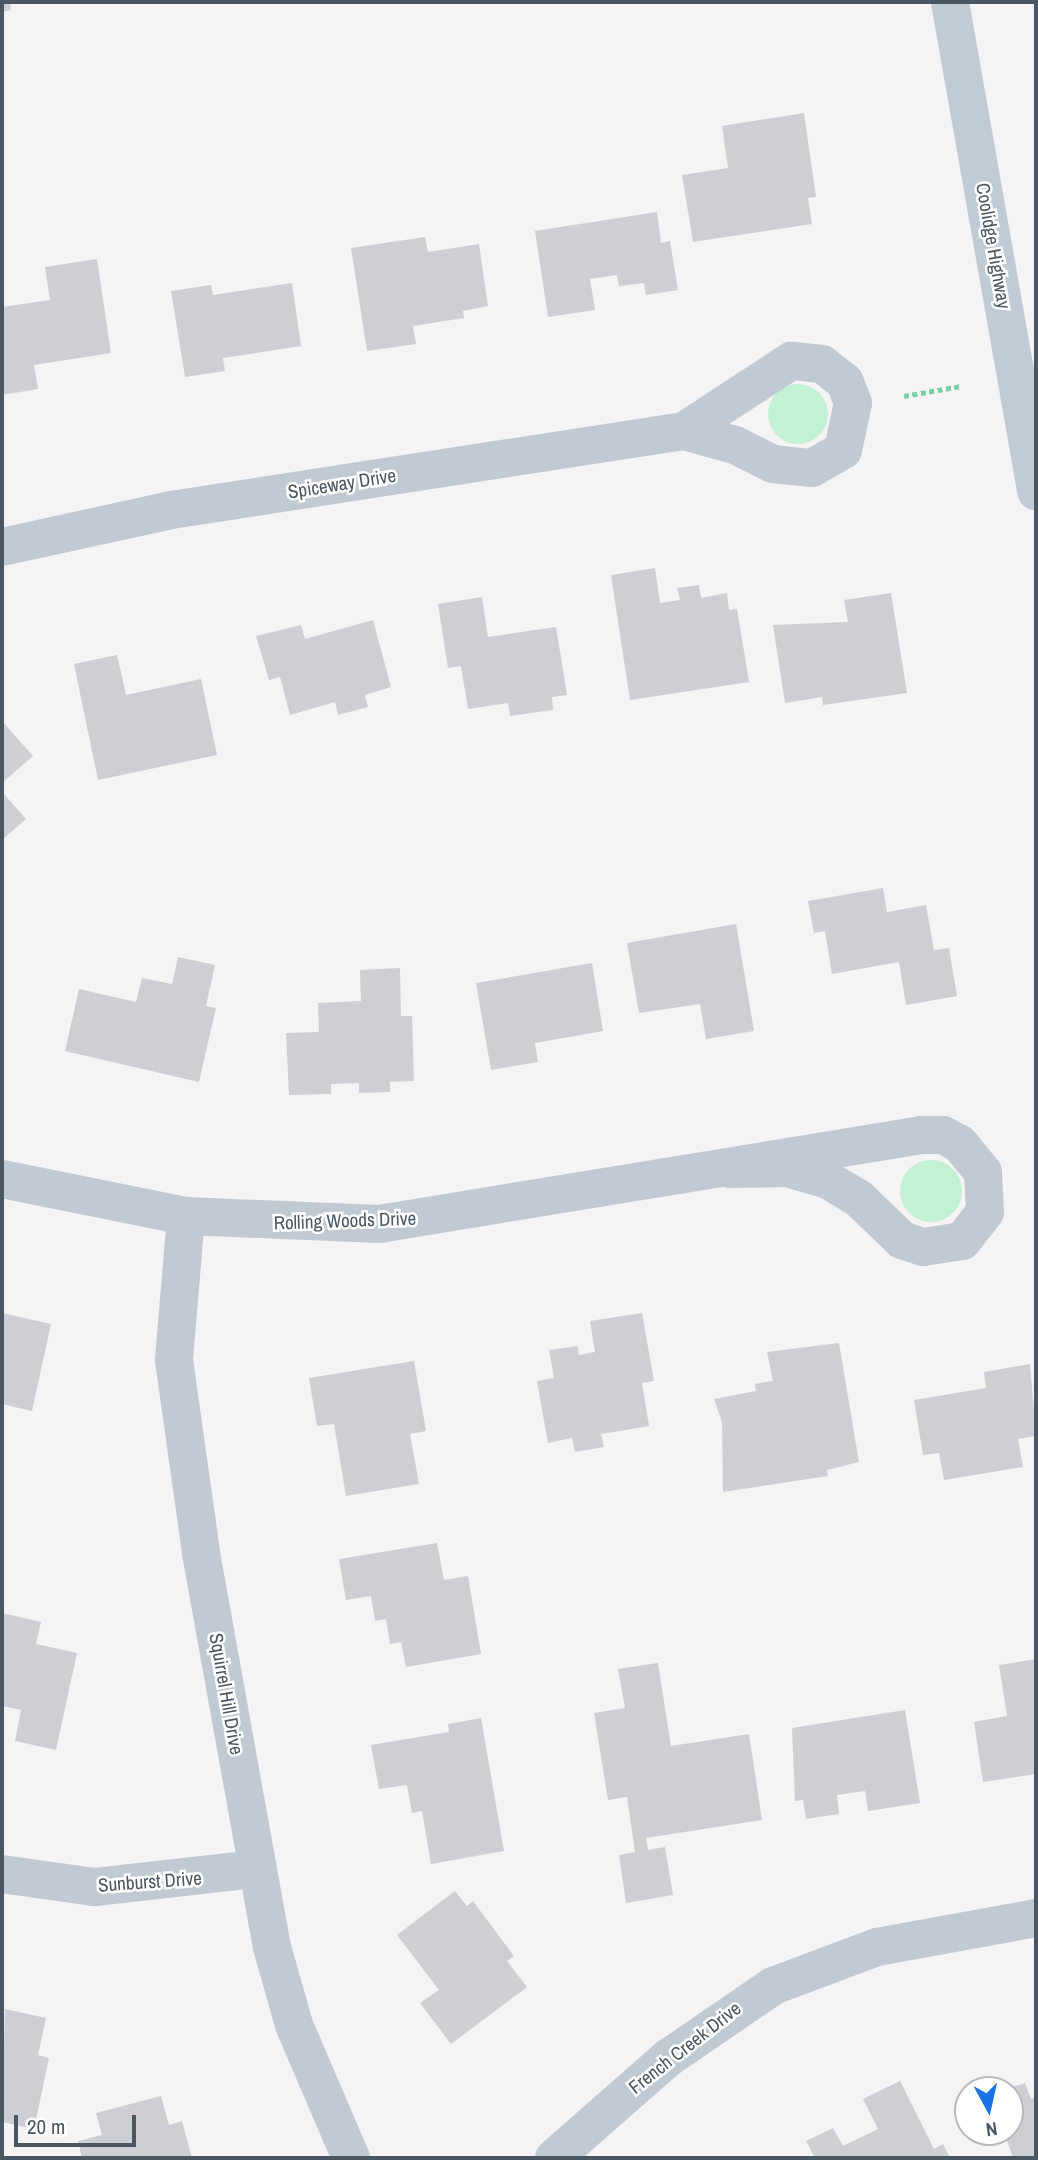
<!DOCTYPE html>
<html>
<head>
<meta charset="utf-8">
<style>
	body { margin:0 }
	#map { position:relative; width:1038px; height:2160px; overflow:hidden; background:#f5f3f3; font-family:"Archivo Narrow",sans-serif }
	div>[style] { position:absolute }
	.green>* { inset:0; background:#c3f1d5 }
	.round { border-radius:50% }
	.building>* { inset:0; background:#cdcfd5 }
	.path>* { height:4.5px; margin-top:-2.25px; transform-origin:0; background:repeating-linear-gradient(90deg,#7ad0a6 0 5px,transparent 0 8.5px) }
	.minor>* { height:38px; margin:-19px; padding:0 19px; transform-origin:19px; border-radius:19px; background:#c1cad2 }
	.secondary>* { height:38px; margin:-19px; padding:0 19px; transform-origin:19px; border-radius:19px; background:#c1cbd6 }
	span { translate:-50% -50%; white-space:nowrap; text-align:center; line-height:1.15; -webkit-text-stroke:5px #fff; paint-order:stroke }
	.street-label { font-size:19px; color:#4a5661 }
	.frame { position:absolute; inset:0; border:4px solid #4a5661; pointer-events:none }
	.north { position:absolute; left:954px; top:2076px; width:70px; height:70px; box-sizing:border-box; background:#fff; border:2px solid #b7bbc0; border-radius:50%; rotate:172deg; font-size:19px; font-weight:700; line-height:28px; text-align:center; color:#4a5661 }
	.north::after { content:''; display:block; margin:auto; width:24px; height:32px; background:#1a73e8; clip-path:polygon(50% 0,100% 100%,50% 72%,0 100%) }
	.scale { position:absolute; left:14px; top:2115px; width:122px; height:32px; box-sizing:border-box; border:4px solid #4a5661; border-top:0; padding-left:9px; font-size:21px; line-height:24px; white-space:nowrap; color:#4a5661; -webkit-text-stroke:5px #fff; paint-order:stroke }
</style>
</head>
<body>
<div id="map">
	<div class="green">
		<div class="round" style="left:768px;top:384px;width:60px;height:60px"></div>
		<div class="round" style="left:900px;top:1160px;width:62px;height:62px"></div>
	</div>
	<div class="building">
		<div style="clip-path:polygon(2px 2px,10px 2px,11px 10px,2px 12px)"></div>
		<div style="clip-path:polygon(804px 113px,816px 197px,808px 198px,812px 224px,693px 242px,682px 175px,728px 168px,722px 126px)"></div>
		<div style="clip-path:polygon(657px 212px,661px 243px,670px 241px,678px 290px,646px 295px,644px 283px,619px 286px,617px 275px,590px 279px,595px 310px,548px 317px,535px 231px)"></div>
		<div style="clip-path:polygon(425px 237px,428px 252px,479px 244px,488px 306px,463px 311px,464px 318px,413px 326px,416px 344px,367px 351px,351px 248px)"></div>
		<div style="clip-path:polygon(97px 259px,111px 353px,34px 365px,38px 389px,2px 395px,2px 307px,50px 300px,45px 267px)"></div>
		<div style="clip-path:polygon(292px 283px,301px 346px,223px 358px,225px 371px,185px 377px,171px 291px,211px 285px,213px 295px)"></div>
		<div style="clip-path:polygon(655px 568px,660px 603px,680px 600px,677px 588px,699px 585px,701px 598px,727px 593px,729px 610px,737px 609px,749px 682px,630px 700px,611px 575px)"></div>
		<div style="clip-path:polygon(891px 593px,907px 693px,823px 705px,822px 697px,785px 703px,773px 625px,848px 622px,844px 600px)"></div>
		<div style="clip-path:polygon(482px 597px,488px 637px,556px 627px,567px 695px,552px 697px,553px 710px,510px 716px,508px 703px,468px 709px,461px 666px,448px 668px,438px 604px)"></div>
		<div style="clip-path:polygon(373px 620px,391px 687px,365px 695px,368px 707px,338px 715px,335px 702px,290px 715px,280px 677px,269px 680px,256px 636px,301px 625px,305px 639px)"></div>
		<div style="clip-path:polygon(117px 655px,126px 695px,201px 679px,217px 755px,98px 780px,74px 664px)"></div>
		<div style="clip-path:polygon(2px 721px,33px 756px,2px 783px)"></div>
		<div style="clip-path:polygon(2px 792px,26px 819px,2px 840px)"></div>
		<div style="clip-path:polygon(883px 888px,887px 912px,926px 905px,934px 950px,949px 948px,957px 996px,906px 1005px,899px 962px,832px 974px,825px 931px,814px 933px,808px 901px)"></div>
		<div style="clip-path:polygon(736px 924px,754px 1031px,706px 1039px,700px 1004px,639px 1013px,627px 943px)"></div>
		<div style="clip-path:polygon(178px 957px,215px 965px,206px 1006px,216px 1008px,199px 1082px,65px 1051px,79px 989px,136px 1002px,142px 978px,172px 984px)"></div>
		<div style="clip-path:polygon(592px 963px,603px 1031px,535px 1043px,538px 1062px,491px 1070px,476px 983px)"></div>
		<div style="clip-path:polygon(400px 968px,401px 1016px,412px 1016px,414px 1081px,390px 1082px,390px 1092px,359px 1093px,359px 1083px,331px 1084px,331px 1094px,289px 1095px,286px 1033px,319px 1032px,318px 1003px,361px 1001px,360px 970px)"></div>
		<div style="clip-path:polygon(2px 1313px,51px 1324px,32px 1411px,2px 1404px)"></div>
		<div style="clip-path:polygon(642px 1313px,654px 1381px,642px 1383px,649px 1426px,601px 1434px,604px 1447px,575px 1452px,572px 1438px,548px 1443px,537px 1381px,554px 1378px,549px 1350px,578px 1346px,579px 1355px,595px 1352px,590px 1321px)"></div>
		<div style="clip-path:polygon(839px 1343px,859px 1462px,827px 1470px,828px 1476px,723px 1492px,722px 1422px,714px 1399px,756px 1391px,755px 1384px,773px 1381px,767px 1352px)"></div>
		<div style="clip-path:polygon(414px 1361px,426px 1431px,410px 1434px,419px 1484px,346px 1496px,334px 1424px,317px 1426px,309px 1378px)"></div>
		<div style="clip-path:polygon(1030px 1364px,1036px 1436px,1018px 1439px,1023px 1467px,944px 1480px,939px 1453px,923px 1455px,914px 1400px,986px 1388px,984px 1372px)"></div>
		<div style="clip-path:polygon(437px 1543px,444px 1580px,468px 1576px,481px 1654px,406px 1667px,401px 1642px,390px 1644px,386px 1619px,375px 1621px,371px 1596px,346px 1600px,339px 1559px)"></div>
		<div style="clip-path:polygon(2px 1613px,41px 1622px,36px 1644px,77px 1653px,56px 1750px,15px 1741px,21px 1710px,2px 1706px)"></div>
		<div style="clip-path:polygon(1036px 1659px,1036px 1774px,983px 1782px,974px 1722px,1007px 1716px,999px 1665px)"></div>
		<div style="clip-path:polygon(658px 1663px,671px 1746px,749px 1734px,762px 1820px,646px 1838px,648px 1850px,665px 1847px,673px 1895px,626px 1903px,619px 1855px,635px 1852px,627px 1797px,608px 1800px,594px 1713px,625px 1708px,618px 1669px)"></div>
		<div style="clip-path:polygon(905px 1710px,920px 1803px,868px 1811px,865px 1791px,837px 1795px,839px 1814px,806px 1819px,803px 1800px,795px 1801px,792px 1728px)"></div>
		<div style="clip-path:polygon(481px 1718px,504px 1851px,431px 1864px,422px 1811px,412px 1813px,407px 1785px,379px 1789px,371px 1745px,449px 1732px,448px 1724px)"></div>
		<div style="clip-path:polygon(455px 1891px,467px 1906px,473px 1901px,514px 1956px,507px 1961px,527px 1987px,451px 2044px,420px 2003px,439px 1990px,397px 1935px)"></div>
		<div style="clip-path:polygon(5px 2009px,46px 2018px,38px 2055px,49px 2058px,34px 2129px,2px 2122px)"></div>
		<div style="clip-path:polygon(900px 2081px,934px 2149px,943px 2144px,950px 2158px,815px 2158px,806px 2141px,833px 2128px,843px 2146px,878px 2129px,863px 2099px)"></div>
		<div style="clip-path:polygon(1025px 2083px,1031px 2099px,1036px 2097px,1036px 2158px,1013px 2158px,1004px 2132px,1010px 2132px,1010px 2088px)"></div>
		<div style="clip-path:polygon(161px 2096px,169px 2125px,182px 2121px,192px 2158px,82px 2158px,78px 2141px,102px 2135px,96px 2113px)"></div>
	</div>
	<div class="path">
		<div style="left:904px;top:396px;width:58px;rotate:-10deg"></div>
		<div style="left:1034px;top:1179px;width:2px"></div>
	</div>
	<div class="minor">
		<div style="left:2px;top:547px;width:173px;rotate:-12.3deg"></div>
		<div style="left:171px;top:510px;width:519px;rotate:-8.75deg"></div>
		<div style="left:684px;top:431px;width:53px;rotate:15.4deg"></div>
		<div style="left:735px;top:445px;width:42px;rotate:26.6deg"></div>
		<div style="left:773px;top:464px;width:39px;rotate:6deg"></div>
		<div style="left:812px;top:468px;width:36px;rotate:-30deg"></div>
		<div style="left:843px;top:450px;width:48px;rotate:-78deg"></div>
		<div style="left:853px;top:403px;width:22px;rotate:-111deg"></div>
		<div style="left:845px;top:382px;width:29px;rotate:-142deg"></div>
		<div style="left:822px;top:364px;width:31px;rotate:-174deg"></div>
		<div style="left:791px;top:361px;width:128px;rotate:146.8deg"></div>
		<div style="left:2px;top:1179px;width:188px;rotate:11.4deg"></div>
		<div style="left:186px;top:1216px;width:193px;rotate:2.4deg"></div>
		<div style="left:379px;top:1224px;width:550px;rotate:-9.31deg"></div>
		<div style="left:922px;top:1135px;width:21px"></div>
		<div style="left:943px;top:1135px;width:19px;rotate:28deg"></div>
		<div style="left:960px;top:1144px;width:36px;rotate:51deg"></div>
		<div style="left:983px;top:1172px;width:40px;rotate:87.1deg"></div>
		<div style="left:985px;top:1212px;width:37px;rotate:128deg"></div>
		<div style="left:962px;top:1241px;width:39px;rotate:171deg"></div>
		<div style="left:923px;top:1247px;width:22px;rotate:-162deg"></div>
		<div style="left:902px;top:1240px;width:61px;rotate:-136.3deg"></div>
		<div style="left:858px;top:1198px;width:35px;rotate:-149deg"></div>
		<div style="left:828px;top:1180px;width:43px;rotate:-163.7deg"></div>
		<div style="left:787px;top:1168px;width:57px;rotate:179deg"></div>
		<div style="left:186px;top:1216px;width:144px;rotate:94.8deg"></div>
		<div style="left:174px;top:1360px;width:195px;rotate:82deg"></div>
		<div style="left:201px;top:1553px;width:400px;rotate:79.8deg"></div>
		<div style="left:272px;top:1947px;width:81px;rotate:74.2deg"></div>
		<div style="left:294px;top:2025px;width:145px;rotate:66.8deg"></div>
		<div style="left:2px;top:1874px;width:94px;rotate:8deg"></div>
		<div style="left:95px;top:1887px;width:162px;rotate:-6.4deg"></div>
		<div style="left:554px;top:2158px;width:152px;rotate:-41.3deg"></div>
		<div style="left:668px;top:2058px;width:127px;rotate:-34.4deg"></div>
		<div style="left:773px;top:1986px;width:111px;rotate:-20.6deg"></div>
		<div style="left:877px;top:1947px;width:162px;rotate:-10.3deg"></div>
	</div>
	<div class="secondary">
		<div style="left:950px;top:2px;width:497px;rotate:80deg"></div>
	</div>
	<div class="street-label">
		<span style="left:993px;top:246px;rotate:80deg">Coolidge Highway</span>
		<span style="left:342px;top:484px;rotate:-9deg">Spiceway Drive</span>
		<span style="left:345px;top:1221px;rotate:-2deg">Rolling Woods Drive</span>
		<span style="left:226px;top:1694px;rotate:80deg">Squirrel Hill Drive</span>
		<span style="left:150px;top:1882px;rotate:-4deg">Sunburst Drive</span>
		<span style="left:685px;top:2048px;rotate:-38deg">French Creek Drive</span>
	</div>
	<div class="frame"></div>
	<div class="north">N</div>
	<div class="scale">20 m</div>
</div>
</body>
</html>
